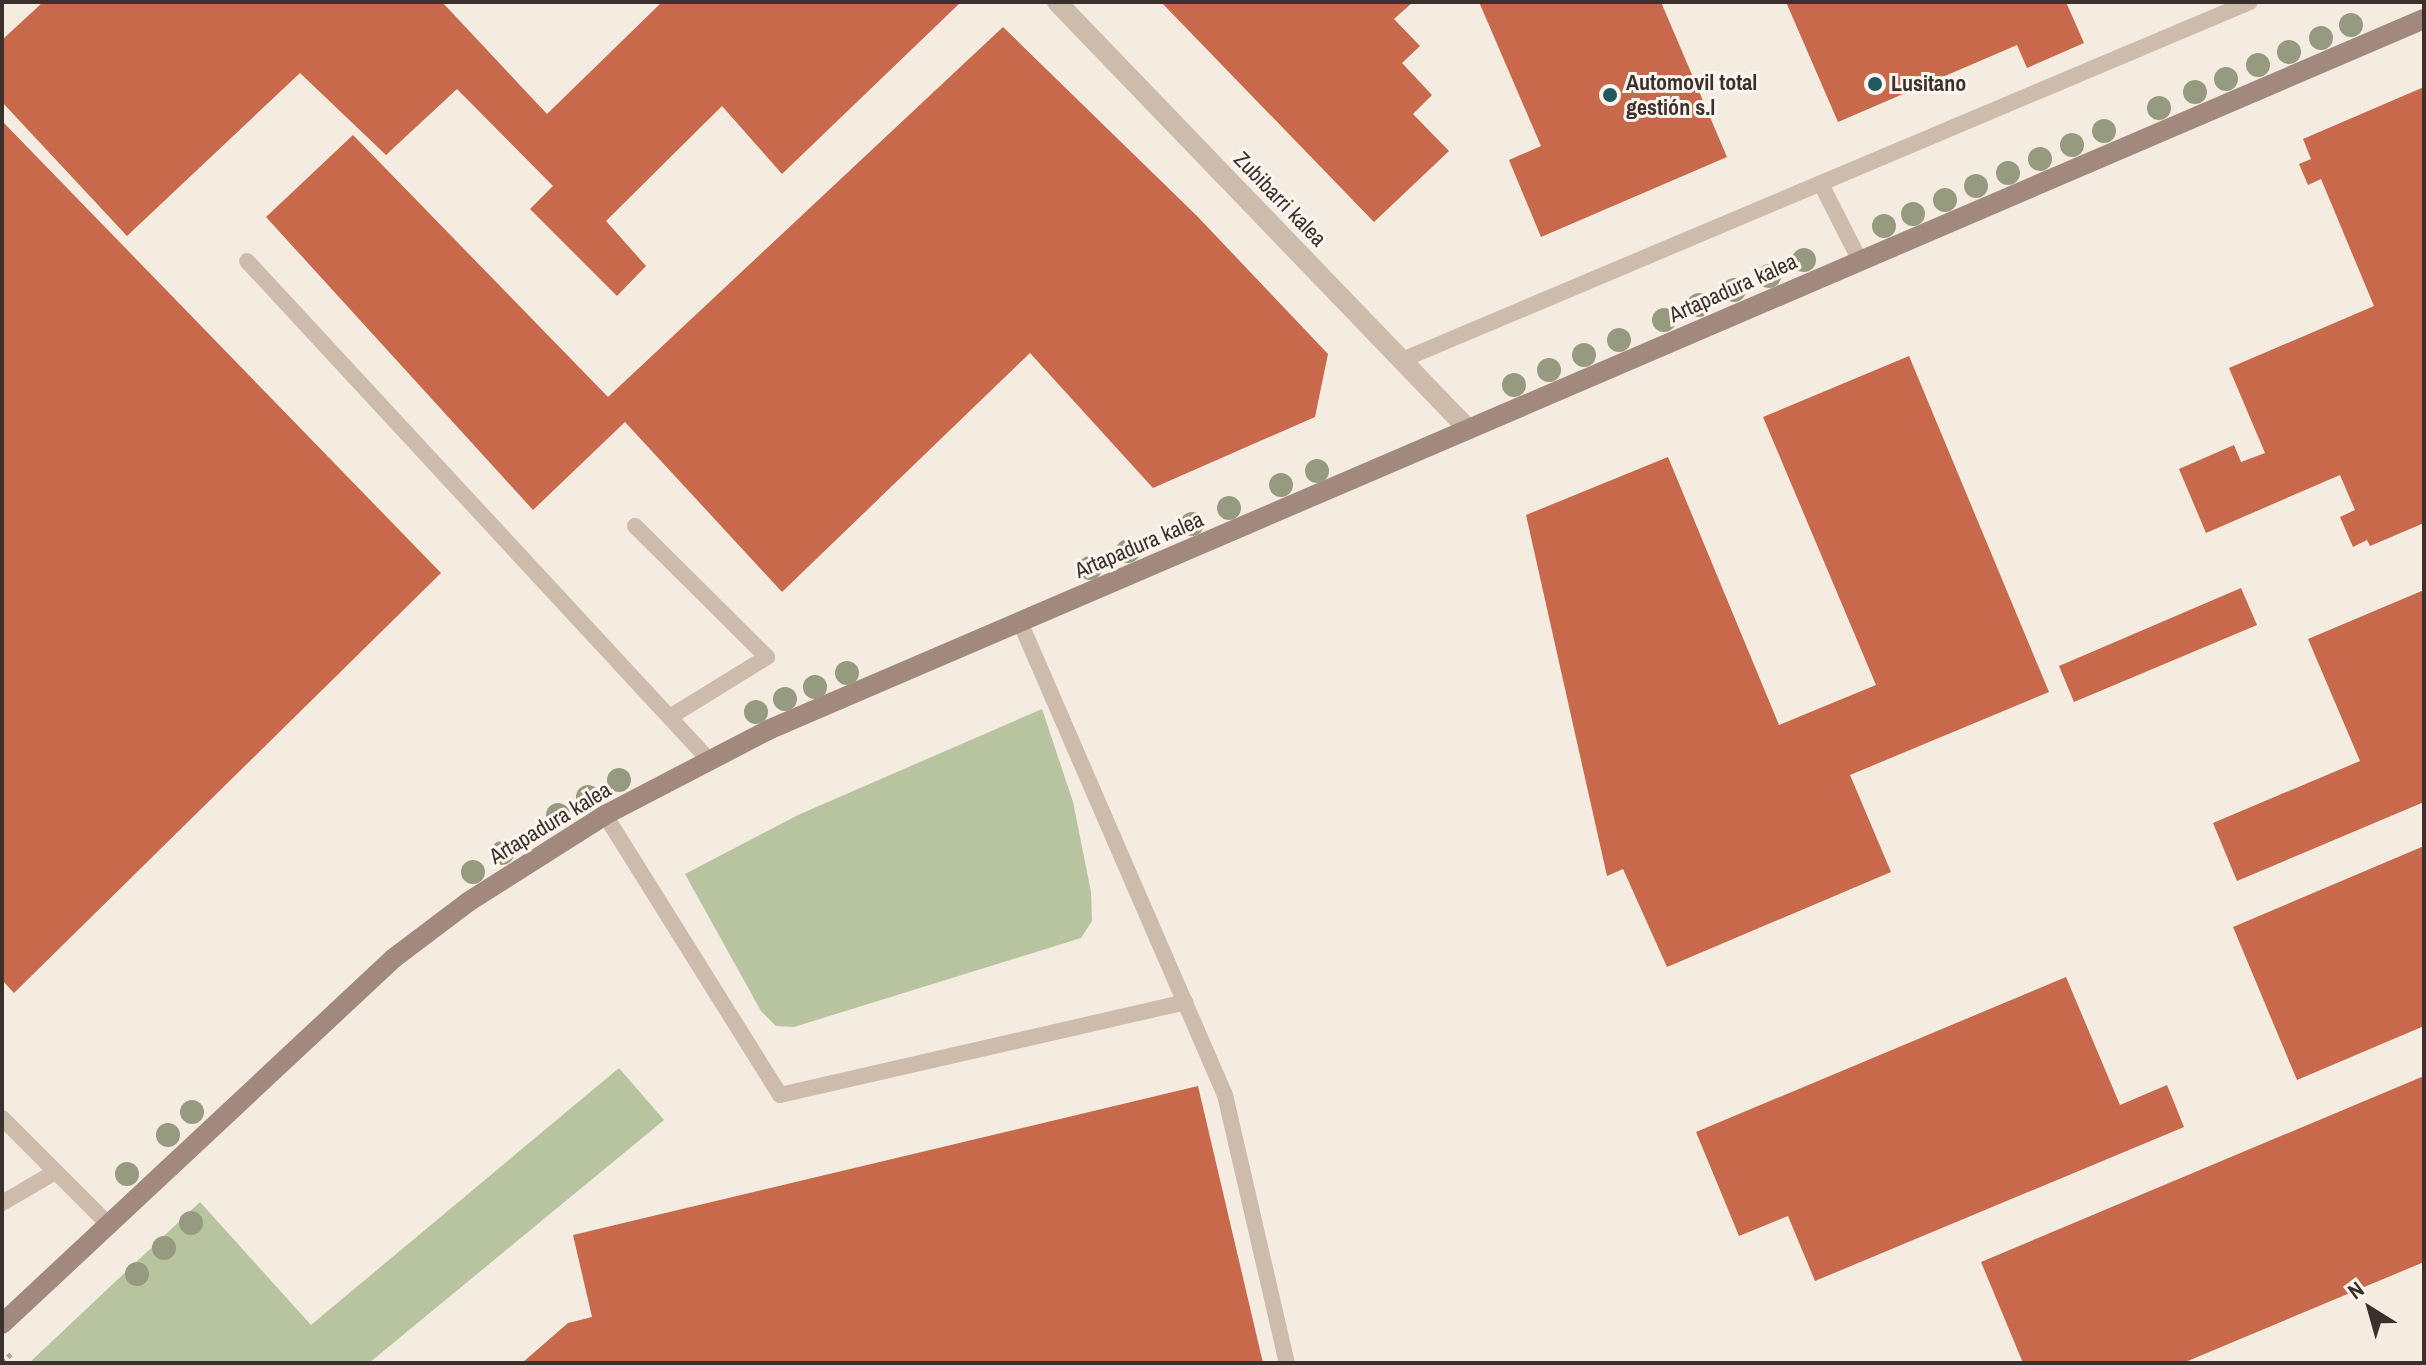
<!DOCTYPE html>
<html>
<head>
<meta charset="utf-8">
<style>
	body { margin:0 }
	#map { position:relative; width:2426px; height:1365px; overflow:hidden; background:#f4ebe1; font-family:"Archivo Narrow",sans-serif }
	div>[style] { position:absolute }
	.green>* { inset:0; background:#b8c4a0 }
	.building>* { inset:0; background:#c8694b }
	.path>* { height:5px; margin-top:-2.5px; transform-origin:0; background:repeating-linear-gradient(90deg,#b9a596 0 4px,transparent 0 8px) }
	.lane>* { height:16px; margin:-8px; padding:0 8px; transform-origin:8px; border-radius:8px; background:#cdbbac }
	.street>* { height:20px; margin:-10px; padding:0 10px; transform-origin:10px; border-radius:10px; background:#cdbbac }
	.secondary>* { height:20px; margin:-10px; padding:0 10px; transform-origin:10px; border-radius:10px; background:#a18a7d }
	.trees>* { width:24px; height:24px; margin:-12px; border-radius:50%; background:#969b7f }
	.dots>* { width:22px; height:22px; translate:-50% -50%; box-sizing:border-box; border:4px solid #fbf5ee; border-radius:50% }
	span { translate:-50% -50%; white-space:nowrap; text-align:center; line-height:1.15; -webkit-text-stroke:6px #fbf5ee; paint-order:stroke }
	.poi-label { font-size:22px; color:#3b302b; font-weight:700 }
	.left { translate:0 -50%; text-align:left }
	.street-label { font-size:22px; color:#3b302b }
	.frame { position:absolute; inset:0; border:4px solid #3b302b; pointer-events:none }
	.north { position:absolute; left:2330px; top:1269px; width:80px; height:80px; -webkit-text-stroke:6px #fbf5ee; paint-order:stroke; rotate:323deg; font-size:22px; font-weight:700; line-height:32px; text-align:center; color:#3b302b }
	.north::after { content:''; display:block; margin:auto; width:28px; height:36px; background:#3b302b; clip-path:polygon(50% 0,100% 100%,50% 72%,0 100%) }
</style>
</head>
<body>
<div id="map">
	<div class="green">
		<div style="clip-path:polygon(1042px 709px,1073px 802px,1091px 892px,1092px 921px,1081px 938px,794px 1027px,776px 1026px,761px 1011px,685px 874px,798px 815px)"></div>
		<div style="clip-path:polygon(619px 1068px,664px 1120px,369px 1363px,29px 1363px,200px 1202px,311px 1325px)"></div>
	</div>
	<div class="building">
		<div style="clip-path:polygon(43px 2px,442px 2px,547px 114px,662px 2px,961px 2px,782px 174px,722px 106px,606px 221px,646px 266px,617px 296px,530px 209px,553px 186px,457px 89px,386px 155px,300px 73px,127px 236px,2px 102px,2px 40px)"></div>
		<div style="clip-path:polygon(1161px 2px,1413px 2px,1394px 19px,1420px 46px,1402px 63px,1432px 95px,1413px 114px,1449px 151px,1374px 222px)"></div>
		<div style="clip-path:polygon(1479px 2px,1661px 2px,1727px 157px,1541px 237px,1509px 160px,1541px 146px)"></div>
		<div style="clip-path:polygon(1786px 2px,2066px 2px,2084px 43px,2027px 68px,2017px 45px,1838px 122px)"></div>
		<div style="clip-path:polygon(1003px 27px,1197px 216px,1328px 354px,1315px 417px,1153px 488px,1030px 353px,782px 592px,625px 422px,533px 510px,266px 217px,353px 135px,608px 397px)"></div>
		<div style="clip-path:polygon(2424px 87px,2424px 523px,2370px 546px,2367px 540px,2353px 547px,2340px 517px,2355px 510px,2340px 475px,2206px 533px,2179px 469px,2234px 445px,2241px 462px,2265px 453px,2229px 368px,2374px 306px,2321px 179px,2308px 185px,2299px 164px,2311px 159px,2303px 139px)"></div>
		<div style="clip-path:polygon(2px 121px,441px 573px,14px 993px,2px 980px)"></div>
		<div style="clip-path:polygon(1909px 356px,2049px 692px,1850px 775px,1891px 872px,1667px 967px,1623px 869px,1607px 876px,1526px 515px,1668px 457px,1779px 725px,1876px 685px,1763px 417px)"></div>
		<div style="clip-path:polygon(2241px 588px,2257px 625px,2074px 702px,2059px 666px)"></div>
		<div style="clip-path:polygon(2424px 590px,2424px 802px,2237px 881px,2213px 823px,2360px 761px,2308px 639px)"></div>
		<div style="clip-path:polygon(2424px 846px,2424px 1026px,2297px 1080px,2233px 927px)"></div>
		<div style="clip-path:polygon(2066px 977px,2120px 1105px,2167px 1085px,2184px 1127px,1815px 1281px,1788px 1216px,1739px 1236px,1696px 1132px)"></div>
		<div style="clip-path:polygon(2424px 1076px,2424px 1262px,2183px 1363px,2023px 1363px,1981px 1262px)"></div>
		<div style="clip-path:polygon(1198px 1086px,1263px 1363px,522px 1363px,568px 1323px,592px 1317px,573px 1235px)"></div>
	</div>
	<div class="path">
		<div style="left:2px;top:1362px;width:15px;rotate:-42deg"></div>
	</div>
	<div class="lane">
		<div style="left:1821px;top:184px;width:84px;rotate:63.1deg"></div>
		<div style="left:247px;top:261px;width:680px;rotate:47.2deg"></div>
		<div style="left:1402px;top:360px;width:920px;rotate:-22.89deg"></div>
		<div style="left:635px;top:526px;width:186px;rotate:44.8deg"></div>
		<div style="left:767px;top:657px;width:114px;rotate:148.3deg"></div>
		<div style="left:1020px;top:622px;width:516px;rotate:66.57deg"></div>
		<div style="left:1225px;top:1095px;width:275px;rotate:77deg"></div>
		<div style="left:605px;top:815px;width:330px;rotate:58deg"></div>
		<div style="left:780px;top:1095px;width:416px;rotate:-12.9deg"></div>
		<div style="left:2px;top:1118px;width:147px;rotate:45deg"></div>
		<div style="left:2px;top:1203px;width:61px;rotate:-30.3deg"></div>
	</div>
	<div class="street">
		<div style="left:1057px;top:2px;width:593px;rotate:46.09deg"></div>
	</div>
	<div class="secondary">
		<div style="left:2px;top:1324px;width:536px;rotate:-43.04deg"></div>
		<div style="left:394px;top:958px;width:93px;rotate:-37.1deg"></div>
		<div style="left:468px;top:902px;width:162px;rotate:-32.4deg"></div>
		<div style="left:605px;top:815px;width:184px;rotate:-27.5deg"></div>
		<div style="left:768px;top:730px;width:1802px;rotate:-23.24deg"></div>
	</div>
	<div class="trees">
		<div style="left:2351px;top:25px"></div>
		<div style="left:2321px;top:38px"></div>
		<div style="left:2289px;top:52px"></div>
		<div style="left:2258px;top:65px"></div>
		<div style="left:2226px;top:79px"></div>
		<div style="left:2195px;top:92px"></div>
		<div style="left:2159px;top:108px"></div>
		<div style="left:2104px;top:131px"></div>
		<div style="left:2072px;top:145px"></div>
		<div style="left:2040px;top:159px"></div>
		<div style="left:2008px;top:173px"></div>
		<div style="left:1976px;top:186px"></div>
		<div style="left:1945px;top:200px"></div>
		<div style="left:1913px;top:214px"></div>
		<div style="left:1884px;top:226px"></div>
		<div style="left:1804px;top:260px"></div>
		<div style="left:1769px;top:276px"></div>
		<div style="left:1734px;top:290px"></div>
		<div style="left:1699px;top:305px"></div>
		<div style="left:1664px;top:320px"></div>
		<div style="left:1619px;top:340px"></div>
		<div style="left:1584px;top:355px"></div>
		<div style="left:1549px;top:370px"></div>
		<div style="left:1514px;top:385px"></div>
		<div style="left:1317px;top:471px"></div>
		<div style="left:1281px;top:485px"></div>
		<div style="left:1229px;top:508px"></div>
		<div style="left:1192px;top:524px"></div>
		<div style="left:1128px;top:551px"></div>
		<div style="left:1090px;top:568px"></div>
		<div style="left:847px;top:673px"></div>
		<div style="left:815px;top:687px"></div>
		<div style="left:785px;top:699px"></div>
		<div style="left:756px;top:712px"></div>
		<div style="left:619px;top:780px"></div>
		<div style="left:588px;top:797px"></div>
		<div style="left:558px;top:815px"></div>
		<div style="left:502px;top:853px"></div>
		<div style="left:473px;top:872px"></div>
		<div style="left:192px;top:1112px"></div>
		<div style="left:168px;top:1135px"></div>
		<div style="left:127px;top:1174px"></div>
		<div style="left:191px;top:1223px"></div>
		<div style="left:164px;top:1248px"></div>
		<div style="left:137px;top:1274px"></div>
	</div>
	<div class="dots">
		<div style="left:1875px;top:84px;background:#1f5a5e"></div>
		<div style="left:1610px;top:95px;background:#1f5a5e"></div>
	</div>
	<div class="poi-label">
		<span class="left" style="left:1626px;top:95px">Automovil total<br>gestión s.l</span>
		<span class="left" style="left:1891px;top:84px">Lusitano</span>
	</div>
	<div class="street-label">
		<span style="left:1280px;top:199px;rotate:46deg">Zubibarri kalea</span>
		<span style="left:1733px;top:288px;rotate:-24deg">Artapadura kalea</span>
		<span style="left:1139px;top:545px;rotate:-23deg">Artapadura kalea</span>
		<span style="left:550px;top:823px;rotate:-31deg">Artapadura kalea</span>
	</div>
	<div class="frame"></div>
	<div class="north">N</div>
</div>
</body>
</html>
